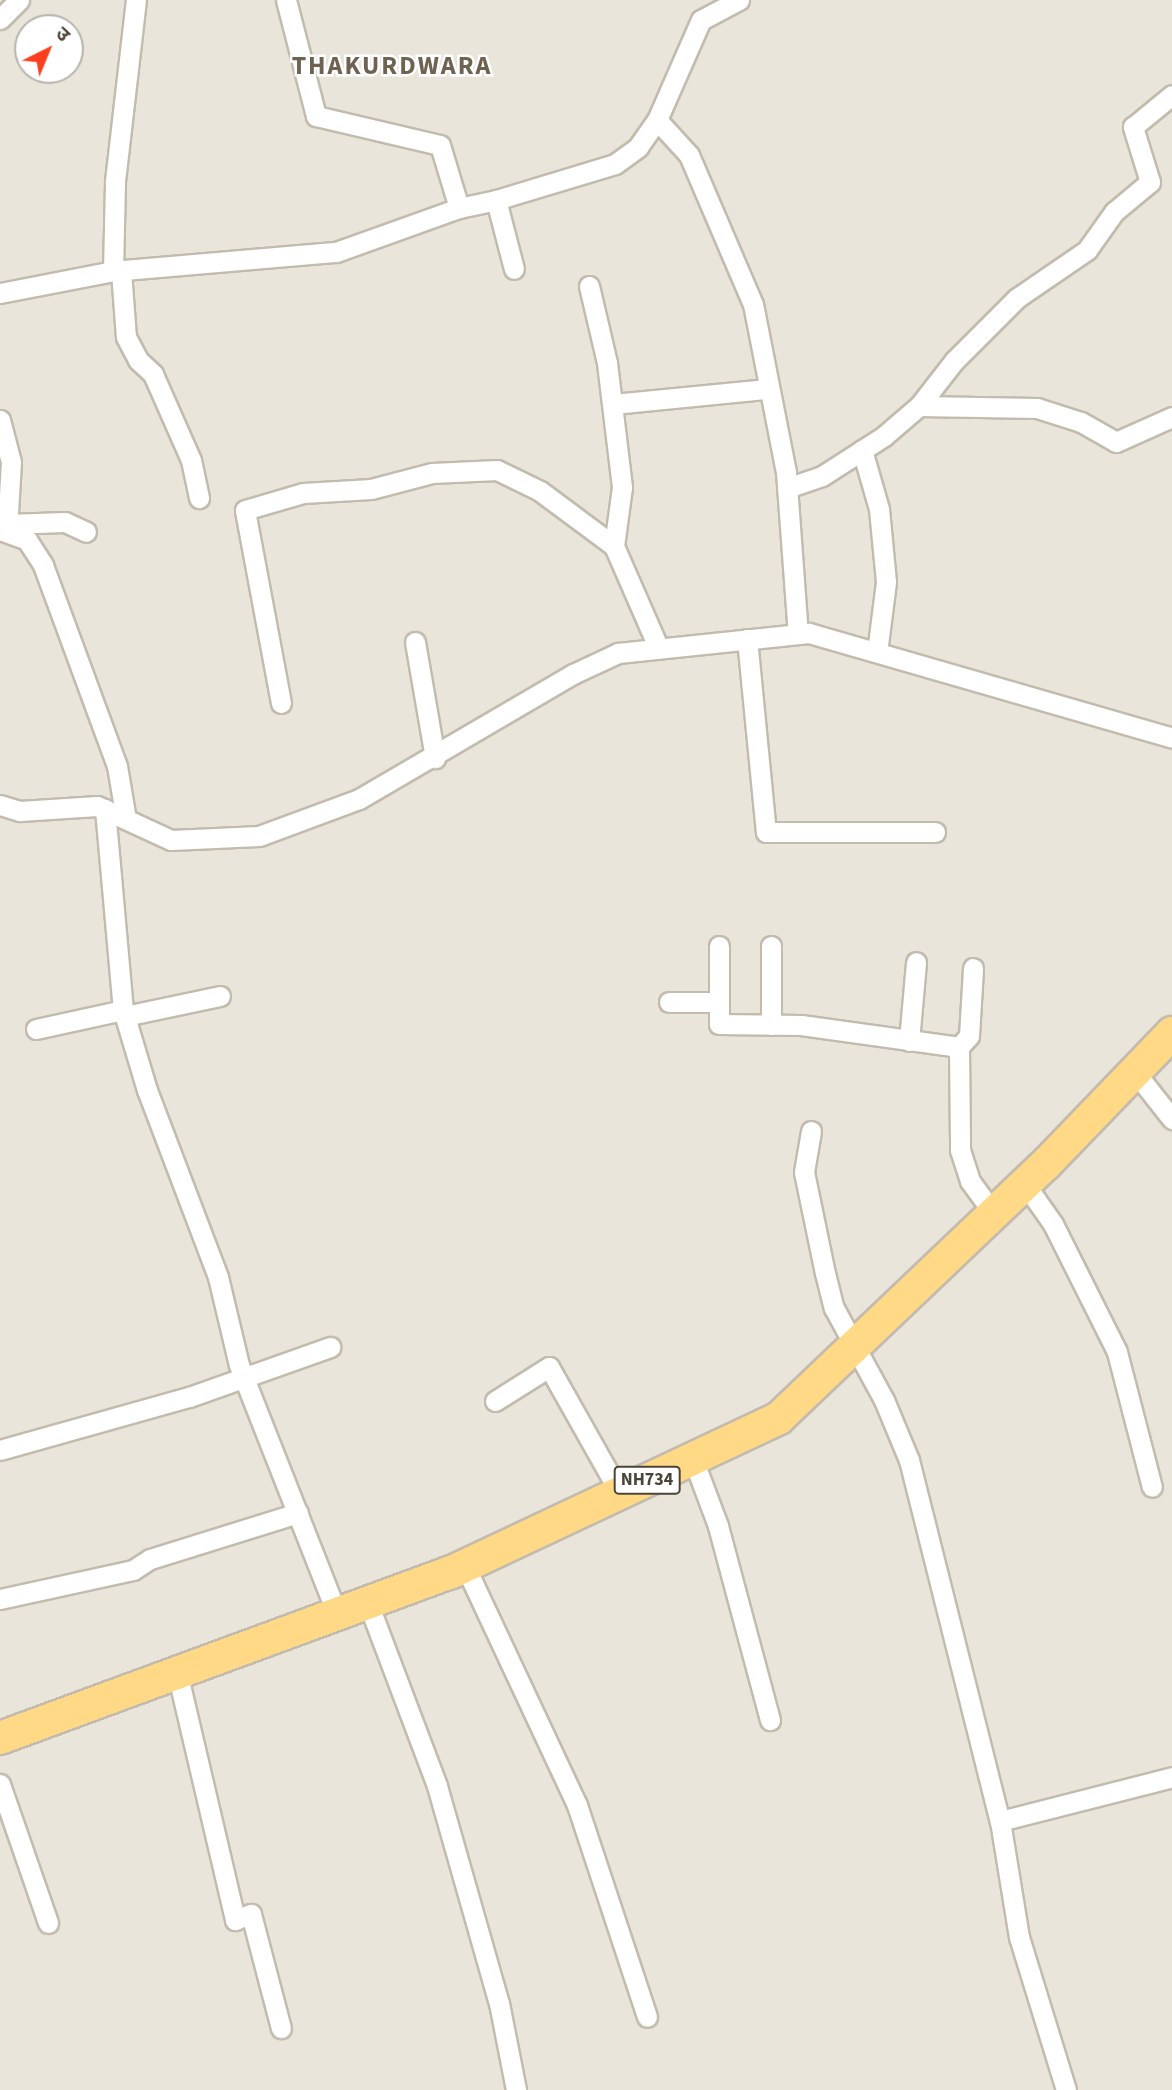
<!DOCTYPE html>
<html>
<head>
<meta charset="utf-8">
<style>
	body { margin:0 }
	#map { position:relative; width:1172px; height:2090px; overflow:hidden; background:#f6f3ec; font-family:"Source Sans 3","Noto Sans Devanagari",sans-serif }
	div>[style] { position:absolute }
	.residential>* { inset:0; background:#eae5da }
	.roads { filter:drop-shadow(2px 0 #c2bbae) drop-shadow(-2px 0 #c2bbae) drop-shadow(0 2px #c2bbae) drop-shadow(0 -2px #c2bbae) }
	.minor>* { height:19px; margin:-9.5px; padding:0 9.5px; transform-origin:9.5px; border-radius:9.5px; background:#fff }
	.trunk>* { height:32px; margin:-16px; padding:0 16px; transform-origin:16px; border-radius:16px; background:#ffd985 }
	span { translate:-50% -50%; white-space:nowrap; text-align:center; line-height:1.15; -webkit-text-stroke:5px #fff; paint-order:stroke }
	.shield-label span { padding:2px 5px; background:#fff; border:2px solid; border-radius:5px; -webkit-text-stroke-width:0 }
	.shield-label { font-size:18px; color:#4b4439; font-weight:700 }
	.district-label { font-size:26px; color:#6e6250; font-weight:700; letter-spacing:2px }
	.north { position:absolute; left:14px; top:14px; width:70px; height:70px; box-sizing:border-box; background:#fff; border:2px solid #b7b4b0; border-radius:50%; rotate:43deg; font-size:19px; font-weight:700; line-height:28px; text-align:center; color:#4b4439 }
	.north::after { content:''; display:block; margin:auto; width:24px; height:32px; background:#fc3f1d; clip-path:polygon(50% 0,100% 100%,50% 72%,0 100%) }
</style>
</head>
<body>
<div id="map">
	<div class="residential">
		<div style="clip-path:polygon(evenodd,0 0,1172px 0,1172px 2090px,0 2090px,0 0,28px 28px,70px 28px,70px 70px,28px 70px,28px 28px)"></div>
	</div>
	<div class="roads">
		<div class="minor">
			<div style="left:286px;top:0;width:120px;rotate:75.5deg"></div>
			<div style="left:316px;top:116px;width:127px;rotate:13.2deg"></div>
			<div style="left:440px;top:145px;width:66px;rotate:73.2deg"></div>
			<div style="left:459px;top:208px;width:38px;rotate:-12deg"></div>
			<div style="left:496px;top:200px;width:71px;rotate:75.4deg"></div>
			<div style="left:0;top:19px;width:27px;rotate:-45deg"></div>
			<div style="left:657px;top:120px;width:47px;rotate:47.6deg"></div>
			<div style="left:689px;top:155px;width:162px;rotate:66.8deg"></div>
			<div style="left:753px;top:304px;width:171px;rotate:78.9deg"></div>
			<div style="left:786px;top:472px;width:162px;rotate:85.8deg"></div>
			<div style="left:496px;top:200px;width:124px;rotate:-16.8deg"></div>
			<div style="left:615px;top:164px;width:29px;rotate:-36deg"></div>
			<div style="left:638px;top:147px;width:33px;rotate:-55deg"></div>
			<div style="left:657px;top:120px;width:109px;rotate:-66.3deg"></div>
			<div style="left:701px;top:20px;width:43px;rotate:-27.8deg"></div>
			<div style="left:113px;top:271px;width:224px;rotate:-4.9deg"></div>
			<div style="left:336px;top:252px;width:131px;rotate:-19.7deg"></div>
			<div style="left:121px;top:271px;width:66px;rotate:85.7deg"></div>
			<div style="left:126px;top:337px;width:26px;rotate:62deg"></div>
			<div style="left:138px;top:360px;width:21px;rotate:43deg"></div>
			<div style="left:153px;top:374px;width:94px;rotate:66.2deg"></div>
			<div style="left:191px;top:460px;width:39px;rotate:78deg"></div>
			<div style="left:589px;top:286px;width:79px;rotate:76.8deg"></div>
			<div style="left:607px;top:363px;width:125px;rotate:83.1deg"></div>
			<div style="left:622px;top:487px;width:60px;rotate:97.7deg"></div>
			<div style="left:0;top:293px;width:115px;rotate:-11deg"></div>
			<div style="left:113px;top:271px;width:90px;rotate:-88.7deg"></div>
			<div style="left:115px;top:181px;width:182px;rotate:-83.4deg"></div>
			<div style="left:613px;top:404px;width:155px;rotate:-5.6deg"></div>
			<div style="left:919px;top:406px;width:118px;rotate:1deg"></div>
			<div style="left:1037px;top:408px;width:46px;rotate:17.7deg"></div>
			<div style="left:1081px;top:422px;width:40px;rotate:29.7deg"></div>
			<div style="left:1116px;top:442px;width:61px;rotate:-24.1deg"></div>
			<div style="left:0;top:420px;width:43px;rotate:75.3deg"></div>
			<div style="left:11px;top:462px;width:67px;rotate:93.4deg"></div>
			<div style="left:862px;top:450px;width:61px;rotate:73.9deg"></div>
			<div style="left:879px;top:509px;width:73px;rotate:84.5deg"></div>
			<div style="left:886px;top:582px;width:71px;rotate:97.3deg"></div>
			<div style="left:787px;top:488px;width:37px;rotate:-19deg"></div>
			<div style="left:822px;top:476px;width:74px;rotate:-32.8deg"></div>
			<div style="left:884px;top:436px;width:46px;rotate:-40.6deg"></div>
			<div style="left:919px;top:406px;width:57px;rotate:-52.1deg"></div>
			<div style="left:954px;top:361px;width:89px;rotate:-45deg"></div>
			<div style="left:1017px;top:298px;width:85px;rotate:-34.4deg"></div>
			<div style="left:1087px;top:250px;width:47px;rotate:-54.6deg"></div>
			<div style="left:1114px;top:212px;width:47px;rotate:-39.8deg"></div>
			<div style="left:1150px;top:182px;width:58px;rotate:-107.2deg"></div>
			<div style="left:1133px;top:127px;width:50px;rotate:-39.4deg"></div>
			<div style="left:7px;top:524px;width:58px;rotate:-2deg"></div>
			<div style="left:65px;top:522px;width:23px;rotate:25deg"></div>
			<div style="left:0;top:530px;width:29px;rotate:20deg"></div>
			<div style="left:27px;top:540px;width:30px;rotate:57deg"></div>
			<div style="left:43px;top:565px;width:214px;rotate:69.8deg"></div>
			<div style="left:117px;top:766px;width:54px;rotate:80.4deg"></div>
			<div style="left:747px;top:639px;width:194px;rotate:84.4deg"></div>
			<div style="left:766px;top:832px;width:169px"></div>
			<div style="left:415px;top:642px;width:118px;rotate:80.2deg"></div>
			<div style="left:281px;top:703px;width:196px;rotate:-100.6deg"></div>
			<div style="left:245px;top:510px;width:60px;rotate:-16.3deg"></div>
			<div style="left:303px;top:493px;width:68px;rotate:-3.4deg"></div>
			<div style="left:371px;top:489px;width:63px;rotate:-14.7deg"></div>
			<div style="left:432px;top:473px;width:65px;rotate:-2.6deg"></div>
			<div style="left:497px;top:470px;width:48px;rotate:26deg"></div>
			<div style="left:540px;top:491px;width:92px;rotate:36.6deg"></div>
			<div style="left:614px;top:546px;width:112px;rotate:66.4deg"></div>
			<div style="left:0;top:805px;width:21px;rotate:17deg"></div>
			<div style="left:20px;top:811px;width:77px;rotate:-3.7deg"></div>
			<div style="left:97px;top:806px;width:81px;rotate:24.7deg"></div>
			<div style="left:171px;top:840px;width:88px;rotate:-2.6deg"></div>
			<div style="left:259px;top:836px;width:107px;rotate:-20.3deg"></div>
			<div style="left:359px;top:799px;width:248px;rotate:-30.3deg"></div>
			<div style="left:573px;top:674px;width:50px;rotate:-25deg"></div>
			<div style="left:618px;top:653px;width:192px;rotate:-6deg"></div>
			<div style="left:809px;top:633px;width:378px;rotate:16.1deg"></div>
			<div style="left:105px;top:809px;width:202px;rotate:84.9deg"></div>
			<div style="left:123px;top:1010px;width:84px;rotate:73.3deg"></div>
			<div style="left:147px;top:1090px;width:200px;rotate:69.2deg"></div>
			<div style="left:218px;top:1277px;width:90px;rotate:76.6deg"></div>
			<div style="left:239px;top:1365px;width:268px;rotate:68.5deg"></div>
			<div style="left:771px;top:946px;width:79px;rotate:90deg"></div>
			<div style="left:669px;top:1002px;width:50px"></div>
			<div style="left:719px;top:1002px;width:22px;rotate:90deg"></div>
			<div style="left:719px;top:1024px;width:82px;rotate:0.7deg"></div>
			<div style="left:801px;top:1025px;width:160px;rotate:7.9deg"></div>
			<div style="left:959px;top:1047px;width:103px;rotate:89.4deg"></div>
			<div style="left:960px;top:1150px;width:33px;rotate:72deg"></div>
			<div style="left:970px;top:1181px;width:41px;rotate:54deg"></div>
			<div style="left:719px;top:1002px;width:56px;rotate:-90deg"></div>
			<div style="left:125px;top:1016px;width:97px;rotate:-11.9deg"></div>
			<div style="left:36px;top:1029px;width:89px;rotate:-12.3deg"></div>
			<div style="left:909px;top:1041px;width:79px;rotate:-84.9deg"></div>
			<div style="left:959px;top:1047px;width:15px;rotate:-48deg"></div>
			<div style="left:969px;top:1036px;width:68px;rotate:-86.6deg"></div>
			<div style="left:1135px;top:1072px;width:60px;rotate:51.8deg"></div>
			<div style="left:811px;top:1131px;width:42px;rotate:99.7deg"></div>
			<div style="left:804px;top:1172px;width:103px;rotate:78.3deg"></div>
			<div style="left:825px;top:1273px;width:36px;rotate:76deg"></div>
			<div style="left:834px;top:1308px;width:105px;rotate:61.5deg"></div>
			<div style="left:884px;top:1400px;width:65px;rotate:67.4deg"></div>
			<div style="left:909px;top:1460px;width:372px;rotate:75.9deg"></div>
			<div style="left:1000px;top:1821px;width:118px;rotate:80.7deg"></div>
			<div style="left:1019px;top:1937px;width:160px;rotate:72.9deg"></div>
			<div style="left:1025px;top:1184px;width:49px;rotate:55deg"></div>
			<div style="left:1053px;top:1224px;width:143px;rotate:63.4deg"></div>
			<div style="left:1117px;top:1352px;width:139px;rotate:75.5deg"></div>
			<div style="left:495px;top:1401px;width:64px;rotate:-32.2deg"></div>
			<div style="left:549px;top:1367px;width:145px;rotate:60.6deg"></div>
			<div style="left:0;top:1450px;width:196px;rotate:-15.7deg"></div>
			<div style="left:189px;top:1397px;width:150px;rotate:-19.5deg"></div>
			<div style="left:693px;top:1459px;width:72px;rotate:69.5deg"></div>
			<div style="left:718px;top:1526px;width:201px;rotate:75deg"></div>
			<div style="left:465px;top:1566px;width:264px;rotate:64.9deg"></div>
			<div style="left:577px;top:1805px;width:223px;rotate:71.7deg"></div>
			<div style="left:0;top:1599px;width:136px;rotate:-12.3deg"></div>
			<div style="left:133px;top:1570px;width:20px;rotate:-33deg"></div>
			<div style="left:150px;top:1559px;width:155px;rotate:-17.3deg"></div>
			<div style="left:368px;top:1603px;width:196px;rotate:69.3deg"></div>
			<div style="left:437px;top:1786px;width:226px;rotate:74.1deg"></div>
			<div style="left:499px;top:2003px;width:89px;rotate:78.9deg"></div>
			<div style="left:177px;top:1672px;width:255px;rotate:76.8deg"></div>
			<div style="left:235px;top:1920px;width:17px;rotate:-21deg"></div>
			<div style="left:251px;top:1914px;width:118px;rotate:75.3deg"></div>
			<div style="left:0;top:1784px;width:147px;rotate:70.9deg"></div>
			<div style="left:1000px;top:1821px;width:178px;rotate:-14.3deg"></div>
		</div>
		<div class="trunk">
			<div style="left:0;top:1738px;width:482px;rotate:-20.2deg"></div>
			<div style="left:452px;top:1572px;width:361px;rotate:-25.2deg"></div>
			<div style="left:779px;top:1418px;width:369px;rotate:-43.6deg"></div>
			<div style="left:1046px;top:1164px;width:182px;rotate:-46.1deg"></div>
		</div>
	</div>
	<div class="shield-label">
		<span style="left:647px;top:1480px">NH734</span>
	</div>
	<div class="district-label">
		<span style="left:392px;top:66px">THAKURDWARA</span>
	</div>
	<div class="north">उ</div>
</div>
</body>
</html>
